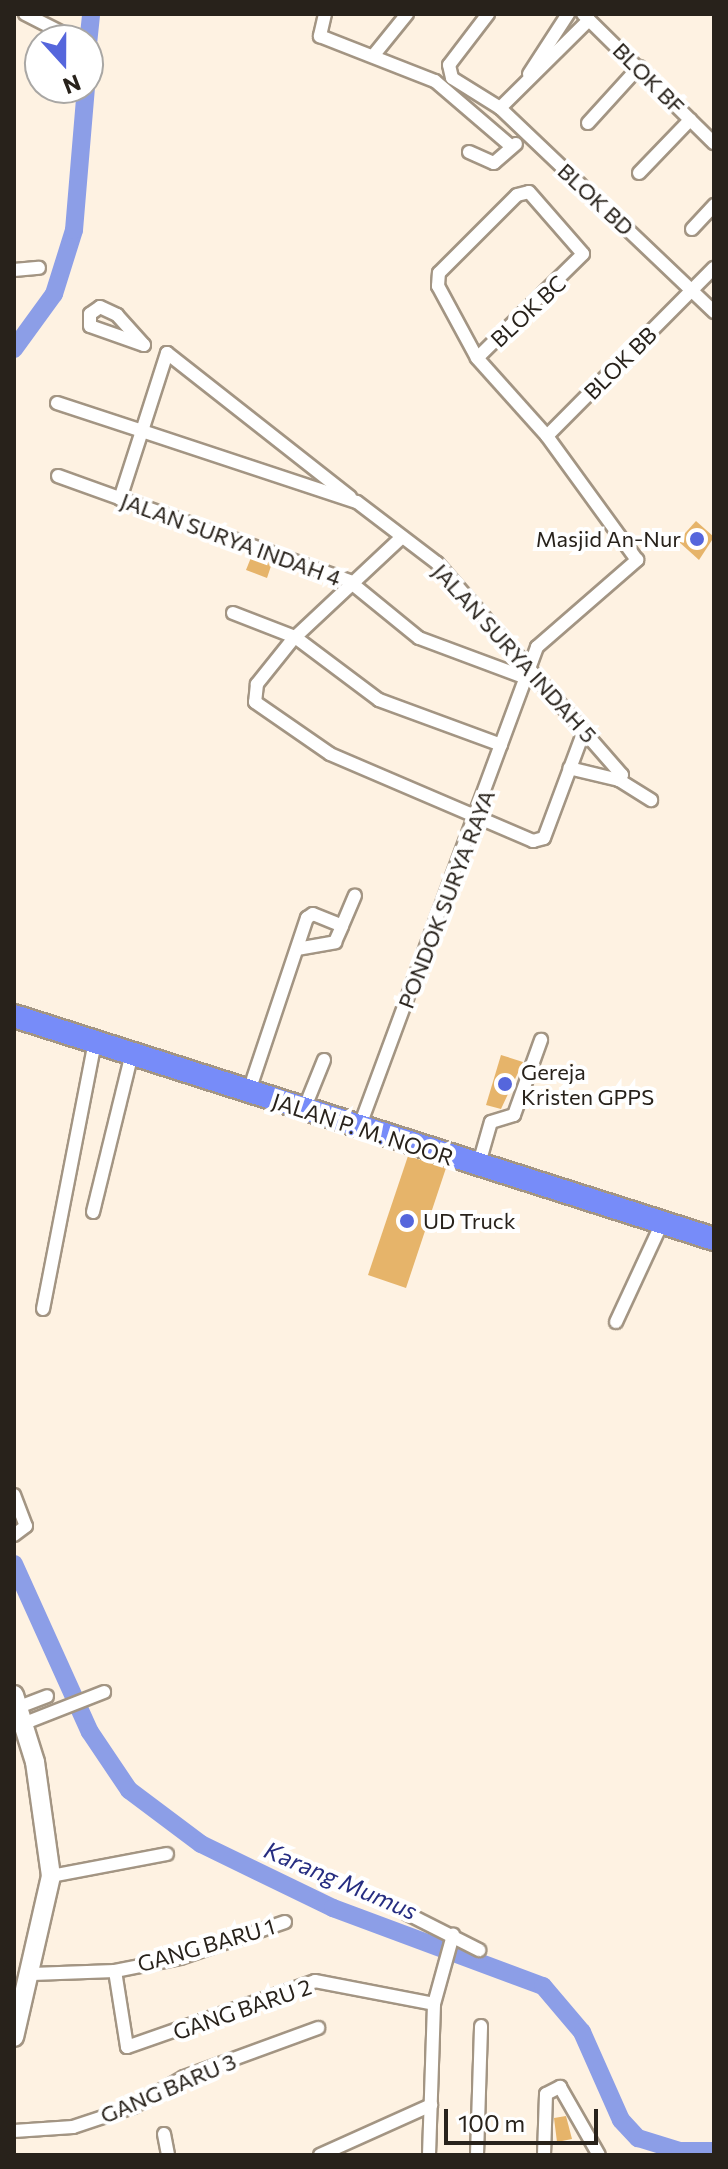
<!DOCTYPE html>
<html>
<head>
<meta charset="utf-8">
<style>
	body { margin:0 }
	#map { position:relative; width:728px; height:2169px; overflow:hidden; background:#fef2e2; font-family:Commissioner,sans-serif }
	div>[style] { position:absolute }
	.river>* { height:18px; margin:-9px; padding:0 9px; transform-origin:9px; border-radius:9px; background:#8c9ee7 }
	.building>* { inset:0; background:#e6b46a }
	.roads { filter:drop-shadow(2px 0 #a39583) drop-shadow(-2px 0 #a39583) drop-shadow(0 2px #a39583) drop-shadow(0 -2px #a39583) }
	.street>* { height:12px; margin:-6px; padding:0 6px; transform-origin:6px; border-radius:6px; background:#fff }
	.secondary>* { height:18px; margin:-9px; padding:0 9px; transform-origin:9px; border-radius:9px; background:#fff }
	.highway>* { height:22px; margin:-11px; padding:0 11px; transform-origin:11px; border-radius:11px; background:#778cf9 }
	.dots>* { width:22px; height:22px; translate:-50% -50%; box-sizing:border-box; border:4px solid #fff; border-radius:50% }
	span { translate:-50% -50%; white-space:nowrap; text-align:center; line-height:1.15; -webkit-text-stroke:8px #fff; paint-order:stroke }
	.street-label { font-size:22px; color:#28221b }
	.poi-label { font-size:22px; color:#28221b }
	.right { translate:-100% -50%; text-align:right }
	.left { translate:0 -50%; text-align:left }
	.water-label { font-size:24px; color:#262d81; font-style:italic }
	.frame { position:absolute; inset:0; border:16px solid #28221b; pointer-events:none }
	.north { position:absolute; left:24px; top:24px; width:80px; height:80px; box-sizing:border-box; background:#fff; border:2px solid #a9a7a4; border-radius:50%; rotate:159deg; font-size:22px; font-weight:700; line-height:32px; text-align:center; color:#28221b }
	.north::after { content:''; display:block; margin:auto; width:28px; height:36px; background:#5566dc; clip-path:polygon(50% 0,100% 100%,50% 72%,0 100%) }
	.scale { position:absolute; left:444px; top:2109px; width:154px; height:36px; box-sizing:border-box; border:4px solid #28221b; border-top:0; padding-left:10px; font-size:24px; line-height:28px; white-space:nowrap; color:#28221b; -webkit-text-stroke:6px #fff; paint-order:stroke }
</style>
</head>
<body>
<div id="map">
	<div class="river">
		<div style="left:88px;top:44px;width:30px;rotate:-84deg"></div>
		<div style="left:14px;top:349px;width:68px;rotate:-54deg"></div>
		<div style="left:54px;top:294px;width:67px;rotate:-72.6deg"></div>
		<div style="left:74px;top:230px;width:143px;rotate:-85.2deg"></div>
		<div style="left:14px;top:1564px;width:184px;rotate:65.7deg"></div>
		<div style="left:90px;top:1732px;width:70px;rotate:56.1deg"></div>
		<div style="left:129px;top:1790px;width:90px;rotate:36.9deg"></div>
		<div style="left:201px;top:1844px;width:147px;rotate:25.9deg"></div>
		<div style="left:333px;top:1908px;width:224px;rotate:20.4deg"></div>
		<div style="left:543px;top:1986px;width:60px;rotate:49.7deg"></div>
		<div style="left:582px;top:2032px;width:96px;rotate:66.1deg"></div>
		<div style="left:621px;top:2120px;width:25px;rotate:47deg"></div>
		<div style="left:638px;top:2138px;width:44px;rotate:17.2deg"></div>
		<div style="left:680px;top:2151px;width:34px"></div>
	</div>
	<div class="building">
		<div style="clip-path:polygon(696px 521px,714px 537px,699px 560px,678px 541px)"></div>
		<div style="clip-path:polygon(252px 555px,272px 563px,267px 578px,246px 570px)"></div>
		<div style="clip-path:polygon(501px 1055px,523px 1062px,501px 1109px,486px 1105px)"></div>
		<div style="clip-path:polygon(408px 1156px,446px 1168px,406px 1288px,368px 1275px)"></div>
		<div style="clip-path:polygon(566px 2116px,572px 2139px,557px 2142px,554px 2118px)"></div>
	</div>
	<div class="roads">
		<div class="street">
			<div style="left:25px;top:14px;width:39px;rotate:27deg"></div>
			<div style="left:325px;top:14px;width:23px;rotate:103deg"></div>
			<div style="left:320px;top:36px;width:123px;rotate:21.4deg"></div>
			<div style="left:435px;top:81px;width:101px;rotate:40.6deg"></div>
			<div style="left:488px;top:14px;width:64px;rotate:127.4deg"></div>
			<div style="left:449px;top:65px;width:13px;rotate:77deg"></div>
			<div style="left:452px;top:78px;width:57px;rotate:32deg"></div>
			<div style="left:500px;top:108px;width:296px;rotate:43.6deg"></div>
			<div style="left:583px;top:14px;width:184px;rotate:44.6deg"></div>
			<div style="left:373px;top:56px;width:54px;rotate:-51deg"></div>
			<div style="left:529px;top:74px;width:72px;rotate:-57deg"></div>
			<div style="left:500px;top:108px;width:125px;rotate:-44.7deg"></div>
			<div style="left:588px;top:123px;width:76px;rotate:-47.7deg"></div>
			<div style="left:469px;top:152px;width:27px;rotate:24deg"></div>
			<div style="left:494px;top:163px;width:29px;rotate:-41deg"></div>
			<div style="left:639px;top:173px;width:74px;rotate:-46.1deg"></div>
			<div style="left:529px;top:192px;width:82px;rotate:48.9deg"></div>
			<div style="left:583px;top:254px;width:148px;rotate:135.5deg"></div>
			<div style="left:477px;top:358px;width:82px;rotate:-118.4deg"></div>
			<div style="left:438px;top:286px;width:13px;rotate:-86deg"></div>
			<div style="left:439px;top:273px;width:110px;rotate:-45deg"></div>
			<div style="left:517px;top:195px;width:12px;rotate:-14deg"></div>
			<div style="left:692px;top:229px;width:33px;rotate:-47deg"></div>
			<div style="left:14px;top:270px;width:25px;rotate:-5deg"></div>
			<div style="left:100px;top:307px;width:19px;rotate:25deg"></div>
			<div style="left:117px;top:315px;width:40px;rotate:48deg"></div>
			<div style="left:144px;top:345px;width:57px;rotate:-160.6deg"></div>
			<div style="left:90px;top:326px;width:12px;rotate:-90deg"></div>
			<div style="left:90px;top:314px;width:12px;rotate:-35deg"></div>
			<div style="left:57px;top:403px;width:89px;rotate:18.2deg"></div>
			<div style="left:142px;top:431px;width:82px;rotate:-72.2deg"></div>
			<div style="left:167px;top:353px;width:233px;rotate:38.2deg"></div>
			<div style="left:547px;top:436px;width:237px;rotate:-45.2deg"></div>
			<div style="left:58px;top:476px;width:309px;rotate:19.8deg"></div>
			<div style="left:349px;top:581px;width:90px;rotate:39.2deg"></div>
			<div style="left:419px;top:638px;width:112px;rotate:20.4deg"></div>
			<div style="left:120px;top:499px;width:71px;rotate:-72.1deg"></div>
			<div style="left:142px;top:431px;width:226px;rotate:18.3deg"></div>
			<div style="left:357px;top:502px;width:101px;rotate:37.3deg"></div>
			<div style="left:437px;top:563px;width:281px;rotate:48.9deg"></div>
			<div style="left:622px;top:775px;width:6px;rotate:121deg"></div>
			<div style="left:619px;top:780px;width:51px;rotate:-166.5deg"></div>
			<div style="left:402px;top:537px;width:149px;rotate:136.9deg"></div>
			<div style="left:293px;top:639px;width:58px;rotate:128.7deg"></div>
			<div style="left:257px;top:684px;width:18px;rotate:96deg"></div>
			<div style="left:255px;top:702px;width:91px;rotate:34.7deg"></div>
			<div style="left:330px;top:754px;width:221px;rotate:23.2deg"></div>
			<div style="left:533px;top:841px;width:11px;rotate:-15deg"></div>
			<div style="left:544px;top:838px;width:114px;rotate:-69.5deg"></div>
			<div style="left:233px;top:613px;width:66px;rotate:21.2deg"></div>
			<div style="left:295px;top:637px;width:105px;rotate:36.9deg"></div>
			<div style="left:379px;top:700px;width:130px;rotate:20.2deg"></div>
			<div style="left:619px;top:780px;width:38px;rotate:32deg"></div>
			<div style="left:297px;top:949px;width:39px;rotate:-10deg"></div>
			<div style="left:335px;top:942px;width:17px;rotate:-66deg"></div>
			<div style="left:253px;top:1079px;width:170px;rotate:-71.5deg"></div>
			<div style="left:307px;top:918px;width:7px;rotate:-34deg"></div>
			<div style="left:313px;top:914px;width:31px;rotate:22deg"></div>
			<div style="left:342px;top:926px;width:33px;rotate:-67deg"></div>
			<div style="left:309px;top:1097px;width:40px;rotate:-68deg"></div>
			<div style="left:359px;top:1128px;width:513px;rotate:-69.69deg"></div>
			<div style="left:537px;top:647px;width:133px;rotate:-41deg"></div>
			<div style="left:637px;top:560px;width:153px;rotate:-126deg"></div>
			<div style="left:547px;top:436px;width:105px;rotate:-131.9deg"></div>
			<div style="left:482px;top:1153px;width:32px;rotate:-74deg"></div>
			<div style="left:491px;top:1122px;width:24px;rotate:-17deg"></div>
			<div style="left:514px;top:1115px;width:80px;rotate:-70.2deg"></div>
			<div style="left:93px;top:1212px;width:164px;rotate:-76.2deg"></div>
			<div style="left:43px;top:1309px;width:273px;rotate:-79deg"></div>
			<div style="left:616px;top:1322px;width:109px;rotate:-65.1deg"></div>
			<div style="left:14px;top:1495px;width:33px;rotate:69deg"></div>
			<div style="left:26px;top:1526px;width:15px;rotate:143deg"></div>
			<div style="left:19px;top:1707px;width:30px;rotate:-21deg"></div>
			<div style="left:25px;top:1723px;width:85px;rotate:-21.4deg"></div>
			<div style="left:51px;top:1876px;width:118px;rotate:-10.7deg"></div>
			<div style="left:408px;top:1914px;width:80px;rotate:26.9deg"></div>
			<div style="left:115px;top:1971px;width:77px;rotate:81deg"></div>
			<div style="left:127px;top:2047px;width:199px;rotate:-19.3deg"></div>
			<div style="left:315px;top:1981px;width:121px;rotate:10.9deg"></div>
			<div style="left:32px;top:1974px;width:83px;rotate:-2.1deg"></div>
			<div style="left:115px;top:1971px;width:66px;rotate:-11.3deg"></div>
			<div style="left:180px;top:1958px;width:111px;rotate:-18.9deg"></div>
			<div style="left:14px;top:2131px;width:59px;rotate:-3.9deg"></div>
			<div style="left:73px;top:2127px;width:63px;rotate:-18.4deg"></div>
			<div style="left:133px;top:2107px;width:59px;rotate:-30.5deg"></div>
			<div style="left:184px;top:2077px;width:143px;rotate:-20.1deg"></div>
			<div style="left:164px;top:2134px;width:21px;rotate:79deg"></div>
			<div style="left:320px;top:2155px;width:122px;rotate:-24.2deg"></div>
			<div style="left:429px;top:2155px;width:151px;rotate:-88.1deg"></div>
			<div style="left:434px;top:2004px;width:72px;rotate:-74.6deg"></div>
			<div style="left:477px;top:2155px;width:129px;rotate:-88.2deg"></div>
			<div style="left:544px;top:2155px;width:61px;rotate:-88.1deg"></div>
			<div style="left:546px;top:2094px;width:16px;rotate:-27deg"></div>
			<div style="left:560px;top:2087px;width:78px;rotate:60.2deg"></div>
		</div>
		<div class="secondary">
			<div style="left:14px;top:1695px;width:70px;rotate:72.6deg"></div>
			<div style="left:35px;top:1762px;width:115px;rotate:82deg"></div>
			<div style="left:51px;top:1876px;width:165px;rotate:102.9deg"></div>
		</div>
		<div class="highway">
			<div style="left:14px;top:1016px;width:735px;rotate:17.67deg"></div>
		</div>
	</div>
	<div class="dots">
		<div style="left:697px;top:539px;background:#5566dc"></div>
		<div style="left:505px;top:1084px;background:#5566dc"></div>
		<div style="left:407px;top:1221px;background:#5566dc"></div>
	</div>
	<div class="street-label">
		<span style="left:649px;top:78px;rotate:45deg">BLOK BF</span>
		<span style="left:596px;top:199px;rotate:43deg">BLOK BD</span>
		<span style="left:528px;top:311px;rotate:-43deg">BLOK BC</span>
		<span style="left:620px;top:363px;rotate:-45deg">BLOK BB</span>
		<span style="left:231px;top:539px;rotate:20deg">JALAN SURYA INDAH 4</span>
		<span style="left:515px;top:653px;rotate:48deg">JALAN SURYA INDAH 5</span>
		<span style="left:446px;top:899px;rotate:-69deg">PONDOK SURYA RAYA</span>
		<span style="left:363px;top:1129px;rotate:18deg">JALAN P. M. NOOR</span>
		<span style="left:206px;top:1945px;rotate:-16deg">GANG BARU 1</span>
		<span style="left:242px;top:2009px;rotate:-19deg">GANG BARU 2</span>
		<span style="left:168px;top:2088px;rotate:-23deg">GANG BARU 3</span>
	</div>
	<div class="poi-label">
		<span class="right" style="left:681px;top:539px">Masjid An-Nur</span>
		<span class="left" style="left:521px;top:1084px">Gereja<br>Kristen GPPS</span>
		<span class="left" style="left:423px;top:1221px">UD Truck</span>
	</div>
	<div class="water-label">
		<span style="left:341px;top:1880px;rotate:23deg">Karang Mumus</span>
	</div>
	<div class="frame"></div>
	<div class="north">N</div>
	<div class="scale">100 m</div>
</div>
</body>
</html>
